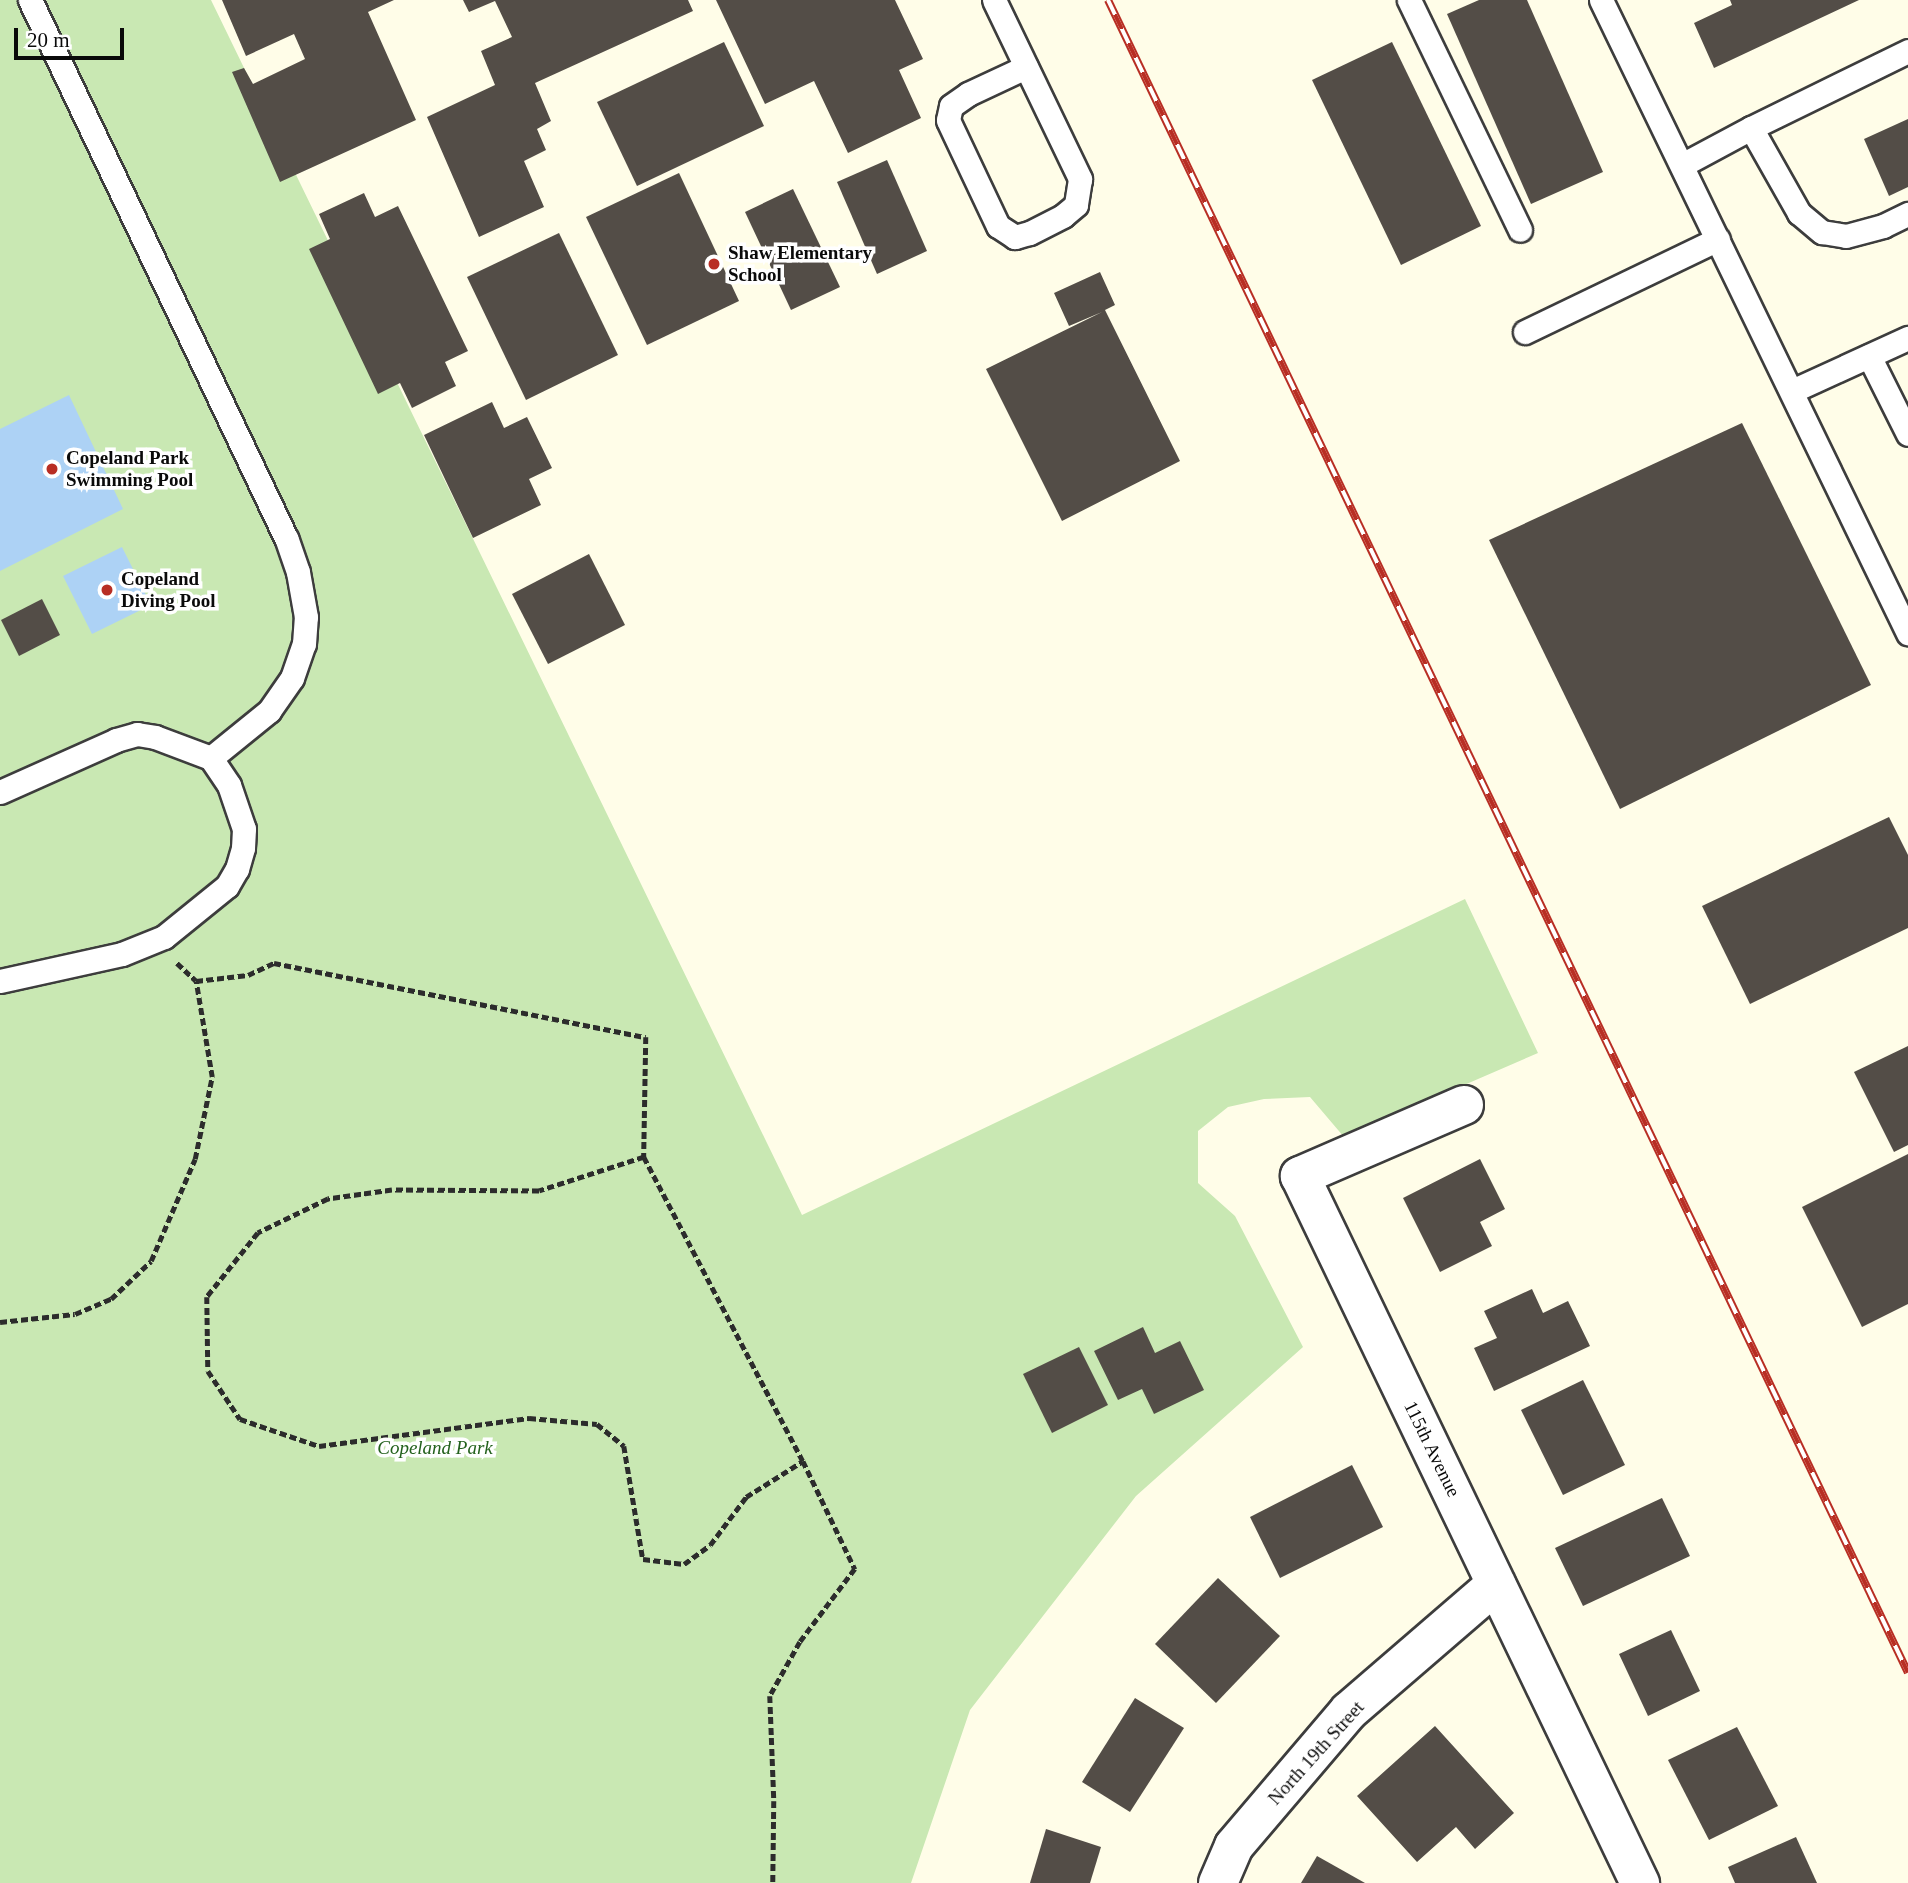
<!DOCTYPE html>
<html>
<head>
<meta charset="utf-8">
<style>
	body { margin:0 }
	#map { position:relative; width:1908px; height:1883px; overflow:hidden; background:#fffde8; font-family:"Times New Roman",serif }
	div>[style] { position:absolute }
	.green>* { inset:0; background:#c9e8b3 }
	.water>* { inset:0; background:#add2f5 }
	.building>* { inset:0; background:#534d47 }
	.path>* { height:4.5px; margin-top:-2.25px; transform-origin:0; background:repeating-linear-gradient(90deg,#2c2c2c 0 7px,transparent 0 10.5px) }
	.roads { filter:drop-shadow(2px 0 #3d3d3d) drop-shadow(-2px 0 #3d3d3d) drop-shadow(0 2px #3d3d3d) drop-shadow(0 -2px #3d3d3d) }
	.lane>* { height:23px; margin:-11.5px; padding:0 11.5px; transform-origin:11.5px; border-radius:11.5px; background:#fff }
	.street>* { height:38px; margin:-19px; padding:0 19px; transform-origin:19px; border-radius:19px; background:#fff }
	.rail>* { height:8px; margin-top:-4px; transform-origin:0; background:repeating-linear-gradient(90deg,#fff 0 16px,#b82e24 0 32px); box-sizing:border-box; border-block:2px solid #b82e24 }
	.dots>* { width:19px; height:19px; translate:-50% -50%; box-sizing:border-box; border:4px solid #fff; border-radius:50% }
	span { translate:-50% -50%; white-space:nowrap; text-align:center; line-height:1.15; -webkit-text-stroke:7px #fff; paint-order:stroke }
	.poi-label { font-size:19px; color:#0a0a0a; font-weight:700 }
	.left { translate:0 -50%; text-align:left }
	.park-label { font-size:19px; color:#23611c; font-style:italic }
	.street-label { font-size:19px; color:#0a0a0a }
	.scale { position:absolute; left:14px; top:28px; width:110px; height:32px; box-sizing:border-box; border:4px solid #0a0a0a; border-top:0; padding-left:9px; font-size:21px; line-height:24px; white-space:nowrap; color:#0a0a0a; -webkit-text-stroke:5px #fff; paint-order:stroke }
</style>
</head>
<body>
<div id="map">
	<div class="green">
		<div style="clip-path:polygon(0 0,211px 0,802px 1215px,1465px 899px,1538px 1053px,1344px 1137px,1310px 1097px,1264px 1099px,1228px 1107px,1198px 1131px,1198px 1183px,1235px 1216px,1303px 1347px,1136px 1496px,970px 1710px,911px 1883px,0 1883px)"></div>
	</div>
	<div class="water">
		<div style="clip-path:polygon(69px 395px,123px 509px,0 571px,0 429px)"></div>
		<div style="clip-path:polygon(122px 547px,151px 605px,92px 634px,63px 576px)"></div>
	</div>
	<div class="building">
		<div style="clip-path:polygon(222px 0,394px 0,368px 12px,416px 120px,280px 182px,232px 72px,244px 68px,253px 84px,305px 59px,294px 34px,246px 56px)"></div>
		<div style="clip-path:polygon(463px 0,688px 0,693px 11px,535px 83px,551px 121px,537px 129px,546px 150px,524px 161px,544px 207px,479px 237px,427px 117px,495px 85px,481px 51px,512px 37px,495px 1px,469px 12px)"></div>
		<div style="clip-path:polygon(716px 0,895px 0,923px 59px,899px 70px,921px 118px,848px 153px,814px 81px,765px 104px)"></div>
		<div style="clip-path:polygon(1479px 0,1527px 0,1603px 172px,1531px 204px,1447px 14px)"></div>
		<div style="clip-path:polygon(1730px 0,1859px 0,1714px 68px,1694px 23px,1732px 5px)"></div>
		<div style="clip-path:polygon(724px 42px,764px 126px,637px 186px,597px 102px)"></div>
		<div style="clip-path:polygon(1392px 42px,1481px 226px,1401px 265px,1312px 80px)"></div>
		<div style="clip-path:polygon(1908px 119px,1908px 187px,1889px 196px,1864px 139px)"></div>
		<div style="clip-path:polygon(887px 160px,927px 251px,877px 274px,837px 182px)"></div>
		<div style="clip-path:polygon(679px 173px,739px 301px,647px 345px,586px 217px)"></div>
		<div style="clip-path:polygon(793px 189px,840px 287px,791px 310px,745px 212px)"></div>
		<div style="clip-path:polygon(364px 193px,375px 217px,398px 206px,468px 351px,445px 362px,456px 386px,412px 408px,400px 383px,378px 394px,309px 249px,330px 239px,319px 214px)"></div>
		<div style="clip-path:polygon(559px 233px,618px 355px,526px 400px,467px 277px)"></div>
		<div style="clip-path:polygon(1100px 272px,1115px 305px,1105px 310px,1180px 461px,1062px 521px,986px 369px,1102px 312px,1069px 326px,1054px 293px)"></div>
		<div style="clip-path:polygon(492px 402px,504px 428px,527px 417px,552px 468px,529px 479px,541px 505px,473px 538px,424px 435px)"></div>
		<div style="clip-path:polygon(1742px 423px,1871px 685px,1620px 809px,1489px 540px)"></div>
		<div style="clip-path:polygon(589px 554px,625px 625px,548px 664px,512px 594px)"></div>
		<div style="clip-path:polygon(42px 599px,60px 635px,19px 656px,1px 620px)"></div>
		<div style="clip-path:polygon(1889px 817px,1908px 855px,1908px 928px,1750px 1004px,1702px 906px)"></div>
		<div style="clip-path:polygon(1908px 1046px,1908px 1145px,1894px 1152px,1854px 1072px)"></div>
		<div style="clip-path:polygon(1908px 1154px,1908px 1304px,1862px 1327px,1802px 1207px)"></div>
		<div style="clip-path:polygon(1480px 1159px,1505px 1209px,1480px 1222px,1492px 1246px,1440px 1272px,1403px 1198px)"></div>
		<div style="clip-path:polygon(1532px 1289px,1543px 1313px,1568px 1301px,1590px 1346px,1494px 1391px,1474px 1348px,1497px 1338px,1484px 1311px)"></div>
		<div style="clip-path:polygon(1143px 1327px,1155px 1353px,1180px 1341px,1204px 1390px,1154px 1414px,1142px 1389px,1118px 1400px,1094px 1351px)"></div>
		<div style="clip-path:polygon(1079px 1347px,1108px 1405px,1052px 1433px,1023px 1374px)"></div>
		<div style="clip-path:polygon(1583px 1380px,1625px 1465px,1563px 1495px,1521px 1410px)"></div>
		<div style="clip-path:polygon(1352px 1465px,1383px 1527px,1280px 1578px,1250px 1517px)"></div>
		<div style="clip-path:polygon(1662px 1498px,1690px 1556px,1583px 1606px,1555px 1548px)"></div>
		<div style="clip-path:polygon(1218px 1578px,1280px 1636px,1216px 1703px,1155px 1644px)"></div>
		<div style="clip-path:polygon(1671px 1630px,1700px 1691px,1648px 1716px,1619px 1654px)"></div>
		<div style="clip-path:polygon(1135px 1698px,1184px 1728px,1130px 1812px,1082px 1782px)"></div>
		<div style="clip-path:polygon(1435px 1726px,1514px 1813px,1475px 1849px,1456px 1827px,1417px 1862px,1357px 1796px)"></div>
		<div style="clip-path:polygon(1737px 1727px,1778px 1806px,1709px 1840px,1668px 1760px)"></div>
		<div style="clip-path:polygon(1046px 1829px,1101px 1847px,1090px 1883px,1030px 1883px)"></div>
		<div style="clip-path:polygon(1796px 1837px,1817px 1883px,1735px 1883px,1728px 1867px)"></div>
		<div style="clip-path:polygon(1317px 1856px,1365px 1883px,1301px 1883px)"></div>
	</div>
	<div class="path">
		<div style="left:177px;top:963px;width:26px;rotate:43deg"></div>
		<div style="left:196px;top:981px;width:52px;rotate:-6.6deg"></div>
		<div style="left:248px;top:975px;width:29px;rotate:-25deg"></div>
		<div style="left:274px;top:963px;width:379px;rotate:11.3deg"></div>
		<div style="left:646px;top:1037px;width:120px;rotate:91deg"></div>
		<div style="left:644px;top:1157px;width:343px;rotate:62.4deg"></div>
		<div style="left:803px;top:1461px;width:120px;rotate:64.3deg"></div>
		<div style="left:855px;top:1569px;width:91px;rotate:127deg"></div>
		<div style="left:800px;top:1642px;width:62px;rotate:119.1deg"></div>
		<div style="left:770px;top:1696px;width:105px;rotate:87.8deg"></div>
		<div style="left:774px;top:1801px;width:82px;rotate:90.7deg"></div>
		<div style="left:644px;top:1157px;width:110px;rotate:162.1deg"></div>
		<div style="left:539px;top:1191px;width:147px;rotate:-179.6deg"></div>
		<div style="left:392px;top:1190px;width:65px;rotate:172deg"></div>
		<div style="left:328px;top:1199px;width:78px;rotate:154.1deg"></div>
		<div style="left:258px;top:1233px;width:82px;rotate:128.6deg"></div>
		<div style="left:207px;top:1297px;width:74px;rotate:89.2deg"></div>
		<div style="left:208px;top:1371px;width:58px;rotate:56.3deg"></div>
		<div style="left:240px;top:1419px;width:83px;rotate:18.9deg"></div>
		<div style="left:319px;top:1446px;width:212px;rotate:-7.6deg"></div>
		<div style="left:529px;top:1418px;width:68px;rotate:5deg"></div>
		<div style="left:597px;top:1424px;width:35px;rotate:39deg"></div>
		<div style="left:624px;top:1446px;width:115px;rotate:80.5deg"></div>
		<div style="left:643px;top:1559px;width:41px;rotate:7deg"></div>
		<div style="left:684px;top:1564px;width:32px;rotate:-36deg"></div>
		<div style="left:710px;top:1545px;width:60px;rotate:-53.1deg"></div>
		<div style="left:746px;top:1497px;width:67px;rotate:-32.3deg"></div>
		<div style="left:0;top:1322px;width:75px;rotate:-6.1deg"></div>
		<div style="left:75px;top:1314px;width:39px;rotate:-23deg"></div>
		<div style="left:111px;top:1299px;width:55px;rotate:-43.5deg"></div>
		<div style="left:151px;top:1261px;width:111px;rotate:-66.7deg"></div>
		<div style="left:195px;top:1159px;width:84px;rotate:-78.3deg"></div>
		<div style="left:212px;top:1077px;width:97px;rotate:-99.5deg"></div>
	</div>
	<div class="roads">
		<div class="lane">
			<div style="left:994px;top:0;width:199px;rotate:64.3deg"></div>
			<div style="left:1080px;top:179px;width:26px;rotate:99deg"></div>
			<div style="left:1076px;top:205px;width:17px;rotate:140deg"></div>
			<div style="left:1063px;top:216px;width:38px;rotate:153deg"></div>
			<div style="left:1029px;top:233px;width:15px;rotate:164deg"></div>
			<div style="left:1015px;top:237px;width:20px;rotate:-147deg"></div>
			<div style="left:998px;top:226px;width:117px;rotate:-115.3deg"></div>
			<div style="left:948px;top:120px;width:14px;rotate:-78deg"></div>
			<div style="left:951px;top:106px;width:21px;rotate:-35deg"></div>
			<div style="left:968px;top:94px;width:64px;rotate:-25deg"></div>
			<div style="left:1409px;top:0;width:255px;rotate:64.2deg"></div>
			<div style="left:1601px;top:0;width:704px;rotate:64.13deg"></div>
			<div style="left:1751px;top:128px;width:98px;rotate:60.5deg"></div>
			<div style="left:1799px;top:213px;width:30px;rotate:40deg"></div>
			<div style="left:1822px;top:232px;width:24px;rotate:9deg"></div>
			<div style="left:1846px;top:236px;width:38px;rotate:-15deg"></div>
			<div style="left:1883px;top:226px;width:28px;rotate:-26deg"></div>
			<div style="left:1682px;top:165px;width:78px;rotate:-28.2deg"></div>
			<div style="left:1751px;top:128px;width:175px;rotate:-26.1deg"></div>
			<div style="left:1525px;top:332px;width:214px;rotate:-25.7deg"></div>
			<div style="left:1869px;top:356px;width:87px;rotate:63.4deg"></div>
			<div style="left:1792px;top:391px;width:128px;rotate:-24.6deg"></div>
			<div style="left:0;top:792px;width:127px;rotate:-24.1deg"></div>
			<div style="left:116px;top:740px;width:22px;rotate:-16deg"></div>
			<div style="left:137px;top:734px;width:18px;rotate:9deg"></div>
			<div style="left:155px;top:737px;width:60px;rotate:20.6deg"></div>
			<div style="left:211px;top:758px;width:75px;rotate:-39deg"></div>
			<div style="left:269px;top:711px;width:40px;rotate:-55.1deg"></div>
			<div style="left:292px;top:678px;width:36px;rotate:-71deg"></div>
			<div style="left:304px;top:644px;width:27px;rotate:-86deg"></div>
			<div style="left:306px;top:617px;width:46px;rotate:-100.1deg"></div>
			<div style="left:298px;top:572px;width:36px;rotate:-109deg"></div>
			<div style="left:286px;top:538px;width:596px;rotate:-115.45deg"></div>
			<div style="left:0;top:981px;width:125px;rotate:-12.5deg"></div>
			<div style="left:122px;top:954px;width:45px;rotate:-22deg"></div>
			<div style="left:164px;top:937px;width:81px;rotate:-39deg"></div>
			<div style="left:227px;top:886px;width:20px;rotate:-60deg"></div>
			<div style="left:237px;top:869px;width:22px;rotate:-74deg"></div>
			<div style="left:243px;top:848px;width:19px;rotate:-87deg"></div>
			<div style="left:244px;top:829px;width:46px;rotate:-108.8deg"></div>
			<div style="left:229px;top:785px;width:32px;rotate:-124deg"></div>
		</div>
		<div class="street">
			<div style="left:1464px;top:1105px;width:179px;rotate:156.6deg"></div>
			<div style="left:1300px;top:1176px;width:785px;rotate:64.32deg"></div>
			<div style="left:1218px;top:1883px;width:40px;rotate:-66.6deg"></div>
			<div style="left:1234px;top:1846px;width:177px;rotate:-49.6deg"></div>
			<div style="left:1349px;top:1711px;width:194px;rotate:-40.8deg"></div>
		</div>
	</div>
	<div class="rail">
		<div style="left:1108px;top:0;width:1854px;rotate:64.44deg"></div>
	</div>
	<div class="dots">
		<div style="left:714px;top:264px;background:#b82e24"></div>
		<div style="left:52px;top:469px;background:#b82e24"></div>
		<div style="left:107px;top:590px;background:#b82e24"></div>
	</div>
	<div class="poi-label">
		<span class="left" style="left:728px;top:264px">Shaw Elementary<br>School</span>
		<span class="left" style="left:66px;top:469px">Copeland Park<br>Swimming Pool</span>
		<span class="left" style="left:121px;top:590px">Copeland<br>Diving Pool</span>
	</div>
	<div class="park-label">
		<span style="left:435px;top:1448px">Copeland Park</span>
	</div>
	<div class="street-label">
		<span style="left:1432px;top:1449px;rotate:64deg">115th Avenue</span>
		<span style="left:1316px;top:1753px;rotate:-48deg">North 19th Street</span>
	</div>
	<div class="scale">20 m</div>
</div>
</body>
</html>
